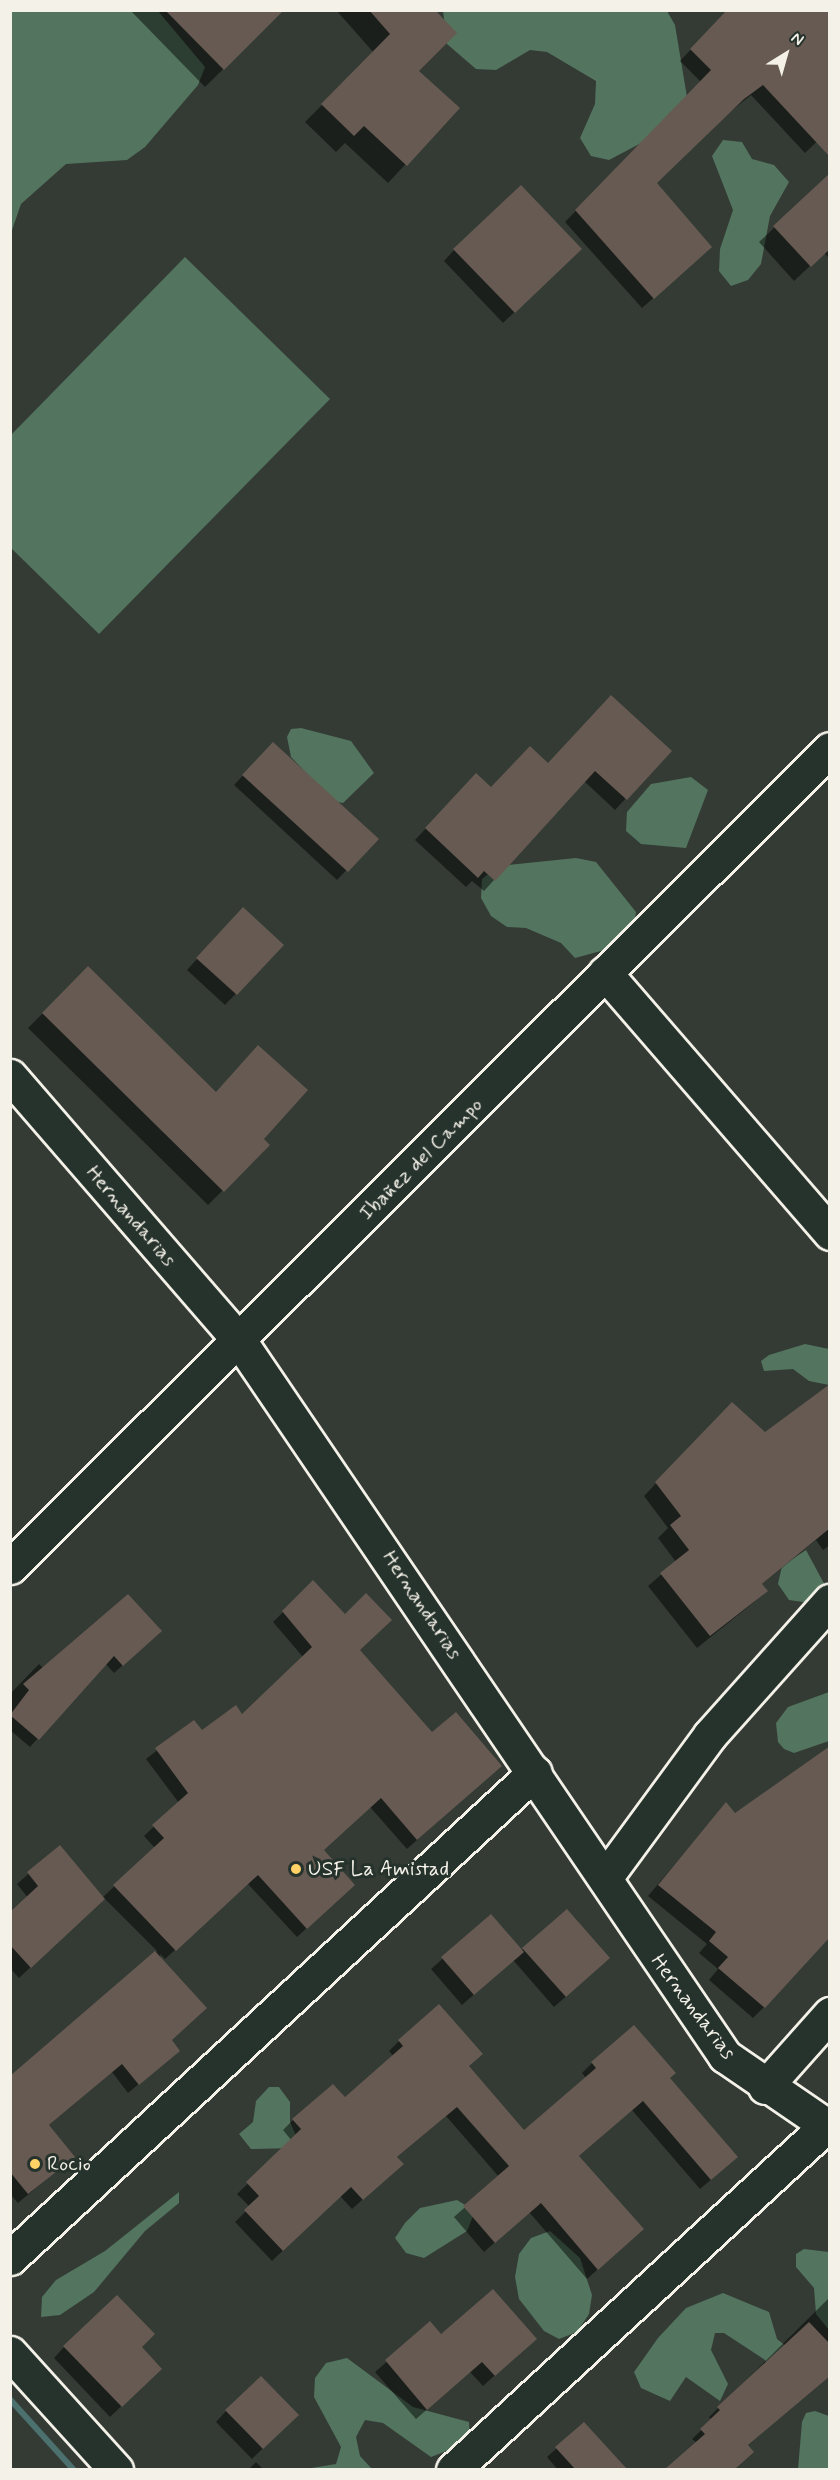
<!DOCTYPE html>
<html>
<head>
<meta charset="utf-8">
<style>
	body { margin:0 }
	#map { position:relative; width:840px; height:2480px; overflow:hidden; background:#333b34; font-family:Mynerve,sans-serif }
	div>[style] { position:absolute }
	.green>* { inset:0; background:#53745e }
	.water>* { inset:0; background:#4b706e }
	.shadow>* { inset:0; background:#0007 }
	.building>* { inset:0; background:#665a52 }
	.roads { filter:drop-shadow(2px 0 #f4f1e8) drop-shadow(-2px 0 #f4f1e8) drop-shadow(0 2px #f4f1e8) drop-shadow(0 -2px #f4f1e8) }
	.minor>* { height:33px; margin:-16.5px; padding:0 16.5px; transform-origin:16.5px; border-radius:16.5px; background:#26332d }
	.dots>* { width:16px; height:16px; translate:-50% -50%; box-sizing:border-box; border:3px solid #26332d; border-radius:50% }
	span { translate:-50% -50%; white-space:nowrap; text-align:center; line-height:1.15; -webkit-text-stroke:6px #26332d; paint-order:stroke }
	.street-label { font-size:21px; color:#f4f1e8 }
	.poi-label { font-size:21px; color:#f4f1e8 }
	.left { translate:0 -50%; text-align:left }
	.frame { position:absolute; inset:0; border:12px solid #f4f1e8; pointer-events:none }
	.north { position:absolute; left:756px; top:24px; width:60px; height:60px; -webkit-text-stroke:4px #26332d; paint-order:stroke; rotate:37deg; font-size:16px; font-weight:700; line-height:24px; text-align:center; color:#f4f1e8 }
	.north::after { content:''; display:block; margin:auto; width:21px; height:27px; background:#f4f1e8; clip-path:polygon(50% 0,100% 100%,50% 72%,0 100%) }
</style>
</head>
<body>
<div id="map">
	<div class="green">
		<div style="clip-path:polygon(11px 10px,158px 11px,205px 67px,198px 85px,145px 147px,127px 160px,66px 164px,21px 204px,11px 233px)"></div>
		<div style="clip-path:polygon(443px 11px,667px 11px,675px 25px,688px 103px,662px 132px,609px 160px,591px 156px,580px 138px,595px 104px,596px 81px,547px 52px,530px 50px,496px 70px,476px 69px,447px 44px)"></div>
		<div style="clip-path:polygon(723px 140px,742px 142px,752px 159px,774px 165px,789px 182px,770px 216px,761px 264px,748px 280px,731px 286px,719px 271px,720px 249px,733px 210px,712px 156px)"></div>
		<div style="clip-path:polygon(185px 257px,330px 399px,99px 634px,11px 548px,11px 435px)"></div>
		<div style="clip-path:polygon(301px 728px,351px 741px,374px 773px,343px 803px,333px 801px,291px 757px,287px 737px,291px 729px)"></div>
		<div style="clip-path:polygon(691px 777px,708px 790px,686px 848px,641px 844px,626px 831px,627px 812px,651px 784px)"></div>
		<div style="clip-path:polygon(576px 858px,596px 862px,636px 912px,634px 930px,612px 948px,575px 958px,561px 943px,526px 928px,507px 927px,491px 916px,481px 898px,482px 879px,498px 866px)"></div>
		<div style="clip-path:polygon(805px 1344px,829px 1349px,829px 1385px,809px 1381px,793px 1369px,764px 1371px,761px 1361px,769px 1355px)"></div>
		<div style="clip-path:polygon(806px 1550px,827px 1589px,810px 1603px,789px 1600px,778px 1584px,782px 1566px)"></div>
		<div style="clip-path:polygon(829px 1692px,829px 1741px,794px 1753px,784px 1749px,778px 1742px,776px 1723px,788px 1707px)"></div>
		<div style="clip-path:polygon(269px 2087px,279px 2087px,290px 2102px,290px 2122px,298px 2140px,294px 2148px,251px 2149px,239px 2134px,253px 2122px,256px 2101px)"></div>
		<div style="clip-path:polygon(179px 2192px,179px 2203px,145px 2231px,94px 2292px,60px 2315px,41px 2317px,42px 2297px,56px 2280px,105px 2251px)"></div>
		<div style="clip-path:polygon(457px 2200px,475px 2211px,467px 2231px,424px 2258px,406px 2253px,395px 2238px,405px 2223px,420px 2208px)"></div>
		<div style="clip-path:polygon(550px 2231px,580px 2258px,592px 2295px,589px 2314px,577px 2332px,559px 2339px,544px 2331px,519px 2299px,515px 2277px,519px 2254px,531px 2238px)"></div>
		<div style="clip-path:polygon(804px 2249px,829px 2252px,829px 2330px,816px 2314px,814px 2288px,796px 2267px,796px 2254px)"></div>
		<div style="clip-path:polygon(723px 2293px,769px 2312px,777px 2339px,792px 2351px,776px 2377px,765px 2360px,724px 2333px,715px 2333px,711px 2350px,728px 2384px,720px 2401px,686px 2377px,670px 2401px,641px 2388px,634px 2372px,658px 2338px,686px 2308px)"></div>
		<div style="clip-path:polygon(347px 2358px,413px 2407px,469px 2422px,470px 2442px,431px 2457px,383px 2423px,365px 2420px,356px 2437px,360px 2456px,372px 2469px,299px 2470px,336px 2464px,341px 2447px,314px 2397px,315px 2378px,326px 2363px)"></div>
		<div style="clip-path:polygon(815px 2411px,829px 2416px,829px 2469px,798px 2469px,802px 2422px,806px 2413px)"></div>
	</div>
	<div class="water">
		<div style="clip-path:polygon(10px 2396px,11px 2396px,77px 2469px,69px 2469px,11px 2405px)"></div>
	</div>
	<div class="shadow">
		<div style="clip-path:polygon(130px 10px,283px 10px,205px 87px)"></div>
		<div style="clip-path:polygon(336px 10px,433px 10px,417px 71px,458px 108px,388px 183px,345px 143px,336px 152px,305px 122px,374px 53px)"></div>
		<div style="clip-path:polygon(728px 10px,830px 129px,805px 153px,751px 95px,699px 137px,655px 183px,699px 258px,642px 308px,565px 222px,701px 82px,680px 61px)"></div>
		<div style="clip-path:polygon(830px 175px,830px 259px,824px 253px,794px 281px,759px 242px)"></div>
		<div style="clip-path:polygon(454px 250px,569px 260px,503px 323px,444px 261px)"></div>
		<div style="clip-path:polygon(670px 751px,615px 810px,584px 781px,484px 891px,472px 881px,466px 887px,415px 840px,465px 786px,491px 789px,547px 765px)"></div>
		<div style="clip-path:polygon(264px 753px,376px 839px,337px 880px,234px 785px)"></div>
		<div style="clip-path:polygon(232px 920px,282px 945px,225px 1005px,187px 970px)"></div>
		<div style="clip-path:polygon(88px 968px,268px 1145px,208px 1205px,28px 1028px)"></div>
		<div style="clip-path:polygon(830px 1386px,830px 1545px,823px 1550px,816px 1540px,761px 1585px,766px 1591px,753px 1603px,697px 1648px,648px 1586px,676px 1562px,658px 1538px,668px 1528px,644px 1496px,719px 1417px,765px 1434px)"></div>
		<div style="clip-path:polygon(313px 1583px,359px 1650px,432px 1735px,500px 1766px,407px 1849px,370px 1807px,322px 1851px,343px 1895px,297px 1937px,248px 1884px,165px 1959px,160px 1954px,170px 2041px,178px 2051px,128px 2093px,112px 2072px,48px 2126px,73px 2157px,18px 2203px,10px 2194px,10px 2078px,157px 1951px,104px 1898px,19px 1978px,10px 1968px,10px 1914px,28px 1898px,17px 1884px,59px 1847px,102px 1898px,155px 1848px,144px 1836px,179px 1803px,146px 1759px,194px 1722px,202px 1732px,242px 1716px,303px 1657px,273px 1622px)"></div>
		<div style="clip-path:polygon(152px 1639px,114px 1673px,105px 1663px,30px 1747px,10px 1730px,10px 1694px,39px 1664px,43px 1668px)"></div>
		<div style="clip-path:polygon(726px 1804px,734px 1815px,764px 2007px,753px 2018px,709px 1980px,718px 1969px,699px 1953px,707px 1944px,648px 1896px)"></div>
		<div style="clip-path:polygon(567px 1911px,597px 1969px,554px 2007px,513px 1960px,462px 2005px,431px 1969px,491px 1916px,521px 1951px)"></div>
		<div style="clip-path:polygon(399px 2041px,467px 2067px,524px 2132px,586px 2078px,582px 2073px,592px 2063px,668px 2079px,726px 2167px,700px 2189px,632px 2110px,578px 2157px,642px 2229px,587px 2279px,529px 2212px,484px 2252px,454px 2217px,499px 2177px,446px 2116px,396px 2158px,402px 2164px,352px 2209px,340px 2196px,272px 2261px,235px 2222px,250px 2207px,237px 2194px,292px 2141px,283px 2130px,293px 2120px,345px 2099px,394px 2057px,389px 2051px)"></div>
		<div style="clip-path:polygon(830px 2297px,830px 2373px,747px 2446px,743px 2461px,734px 2470px,667px 2470px,697px 2443px,692px 2439px,712px 2420px,709px 2417px)"></div>
		<div style="clip-path:polygon(430px 2324px,441px 2336px,535px 2339px,483px 2386px,470px 2372px,416px 2419px,375px 2372px)"></div>
		<div style="clip-path:polygon(64px 2347px,160px 2369px,110px 2417px,54px 2358px)"></div>
		<div style="clip-path:polygon(226px 2411px,297px 2415px,252px 2459px,216px 2422px)"></div>
		<div style="clip-path:polygon(584px 2424px,625px 2470px,558px 2470px,547px 2457px)"></div>
		<div style="clip-path:polygon(256px 2462px,264px 2470px,248px 2470px)"></div>
	</div>
	<div class="building">
		<div style="clip-path:polygon(165px 10px,284px 10px,224px 70px)"></div>
		<div style="clip-path:polygon(369px 10px,435px 10px,457px 33px,419px 71px,460px 108px,407px 166px,364px 126px,354px 136px,321px 104px,390px 34px)"></div>
		<div style="clip-path:polygon(727px 10px,830px 10px,830px 157px,763px 85px,744px 99px,657px 183px,712px 247px,654px 299px,575px 210px,711px 70px,690px 49px)"></div>
		<div style="clip-path:polygon(830px 173px,830px 249px,811px 267px,773px 226px)"></div>
		<div style="clip-path:polygon(521px 185px,582px 249px,515px 313px,453px 249px)"></div>
		<div style="clip-path:polygon(611px 695px,672px 751px,627px 800px,595px 771px,495px 881px,484px 871px,478px 878px,425px 828px,476px 773px,491px 787px,530px 746px,548px 763px)"></div>
		<div style="clip-path:polygon(273px 742px,379px 839px,348px 872px,242px 775px)"></div>
		<div style="clip-path:polygon(243px 907px,284px 945px,237px 995px,196px 958px)"></div>
		<div style="clip-path:polygon(88px 966px,216px 1092px,258px 1045px,308px 1090px,264px 1139px,270px 1145px,224px 1192px,42px 1013px)"></div>
		<div style="clip-path:polygon(830px 1384px,830px 1528px,762px 1584px,768px 1591px,710px 1636px,660px 1573px,689px 1550px,670px 1525px,681px 1516px,655px 1482px,732px 1402px,765px 1432px)"></div>
		<div style="clip-path:polygon(313px 1580px,345px 1614px,366px 1593px,392px 1620px,360px 1650px,432px 1732px,456px 1712px,502px 1766px,417px 1840px,381px 1798px,324px 1850px,355px 1885px,307px 1929px,258px 1875px,176px 1951px,113px 1885px,164px 1838px,152px 1825px,188px 1793px,155px 1748px,194px 1720px,202px 1730px,236px 1705px,242px 1714px,312px 1647px,282px 1611px)"></div>
		<div style="clip-path:polygon(128px 1594px,162px 1631px,123px 1666px,114px 1656px,39px 1740px,10px 1715px,29px 1690px,23px 1684px)"></div>
		<div style="clip-path:polygon(830px 1746px,830px 1937px,765px 2008px,718px 1968px,728px 1957px,709px 1941px,716px 1932px,658px 1885px,726px 1802px,735px 1813px)"></div>
		<div style="clip-path:polygon(60px 1845px,105px 1899px,31px 1968px,10px 1945px,10px 1912px,38px 1886px,27px 1872px)"></div>
		<div style="clip-path:polygon(567px 1909px,610px 1958px,566px 1997px,522px 1948px)"></div>
		<div style="clip-path:polygon(491px 1914px,524px 1952px,474px 1995px,441px 1957px)"></div>
		<div style="clip-path:polygon(155px 1951px,207px 2008px,172px 2040px,180px 2051px,139px 2085px,122px 2064px,49px 2125px,75px 2157px,28px 2194px,10px 2172px,10px 2076px)"></div>
		<div style="clip-path:polygon(439px 2004px,483px 2054px,469px 2066px,524px 2130px,596px 2068px,591px 2062px,634px 2025px,676px 2073px,670px 2078px,738px 2157px,711px 2180px,643px 2101px,579px 2156px,644px 2229px,598px 2270px,541px 2203px,495px 2243px,463px 2206px,509px 2166px,457px 2107px,397px 2157px,404px 2164px,363px 2200px,351px 2187px,283px 2251px,244px 2210px,259px 2196px,246px 2182px,301px 2129px,292px 2119px,333px 2084px,345px 2097px,403px 2046px,398px 2040px)"></div>
		<div style="clip-path:polygon(493px 2289px,537px 2339px,495px 2376px,482px 2362px,427px 2410px,385px 2360px,430px 2321px,441px 2334px)"></div>
		<div style="clip-path:polygon(117px 2295px,155px 2334px,142px 2347px,162px 2369px,122px 2407px,63px 2346px)"></div>
		<div style="clip-path:polygon(809px 2322px,830px 2344px,830px 2376px,748px 2445px,754px 2452px,735px 2469px,665px 2469px,705px 2434px,700px 2429px,720px 2410px,717px 2407px)"></div>
		<div style="clip-path:polygon(261px 2376px,299px 2415px,263px 2449px,225px 2410px)"></div>
		<div style="clip-path:polygon(584px 2422px,627px 2469px,575px 2469px,555px 2447px)"></div>
	</div>
	<div class="roads">
		<div class="minor">
			<div style="left:605px;top:973px;width:344px;rotate:49.1deg"></div>
			<div style="left:10px;top:1076px;width:353px;rotate:49.1deg"></div>
			<div style="left:241px;top:1343px;width:862px;rotate:55.83deg"></div>
			<div style="left:725px;top:2056px;width:127px;rotate:34.4deg"></div>
			<div style="left:10px;top:1567px;width:1158px;rotate:-44.93deg"></div>
			<div style="left:605px;top:1878px;width:177px;rotate:-53.7deg"></div>
			<div style="left:710px;top:1735px;width:180px;rotate:-48.2deg"></div>
			<div style="left:765px;top:2087px;width:98px;rotate:-48.3deg"></div>
			<div style="left:10px;top:2258px;width:715px;rotate:-42.79deg"></div>
			<div style="left:10px;top:2353px;width:158px;rotate:47.8deg"></div>
			<div style="left:453px;top:2470px;width:507px;rotate:-42.68deg"></div>
		</div>
	</div>
	<div class="dots">
		<div style="left:296px;top:1869px;background:#ffd166"></div>
		<div style="left:35px;top:2164px;background:#ffd166"></div>
	</div>
	<div class="street-label">
		<span style="left:421px;top:1159px;rotate:-45deg">Ibañez del Campo</span>
		<span style="left:131px;top:1216px;rotate:49deg">Hernandarias</span>
		<span style="left:422px;top:1605px;rotate:56deg">Hernandarias</span>
		<span style="left:693px;top:2007px;rotate:53deg">Hernandarias</span>
	</div>
	<div class="poi-label">
		<span class="left" style="left:308px;top:1869px">USF La Amistad</span>
		<span class="left" style="left:47px;top:2164px">Rocio</span>
	</div>
	<div class="frame"></div>
	<div class="north">N</div>
</div>
</body>
</html>
